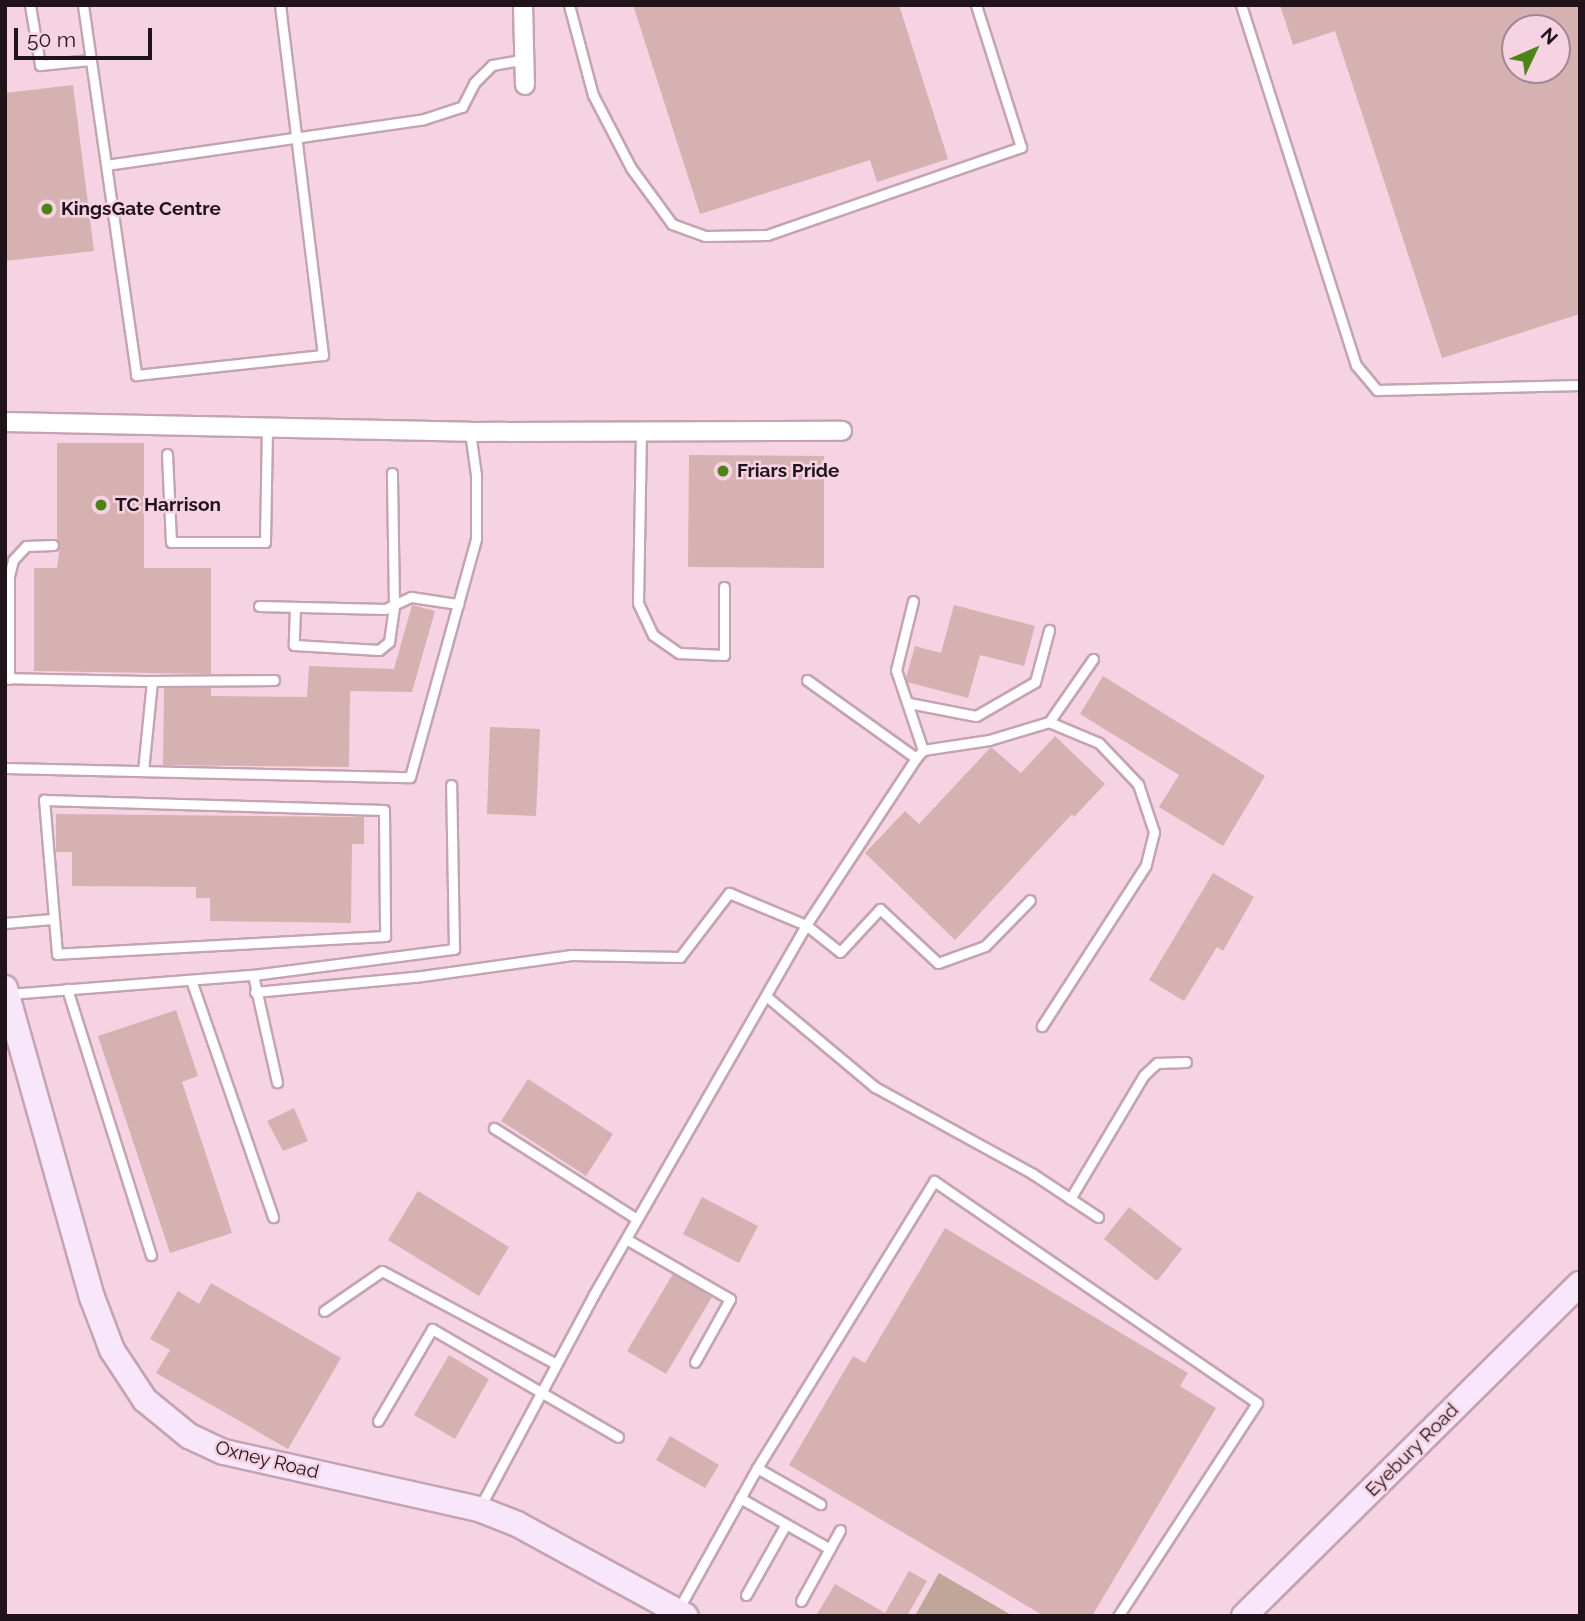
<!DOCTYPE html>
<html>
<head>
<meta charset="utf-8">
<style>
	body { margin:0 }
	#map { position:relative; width:1585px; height:1621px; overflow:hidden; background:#f6d3e2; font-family:Raleway,sans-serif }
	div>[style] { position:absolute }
	.green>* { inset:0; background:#c0a699 }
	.building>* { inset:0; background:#d6b1b1 }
	.roads { filter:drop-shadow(2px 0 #c4a3b2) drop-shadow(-2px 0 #c4a3b2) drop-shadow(0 2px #c4a3b2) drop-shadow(0 -2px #c4a3b2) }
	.lane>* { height:9px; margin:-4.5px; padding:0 4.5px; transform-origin:4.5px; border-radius:4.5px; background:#fff }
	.street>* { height:18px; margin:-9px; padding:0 9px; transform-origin:9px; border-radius:9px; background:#fff }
	.secondary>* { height:24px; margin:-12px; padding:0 12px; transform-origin:12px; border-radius:12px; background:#f8e6fa }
	.dots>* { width:19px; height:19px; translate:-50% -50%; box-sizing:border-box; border:4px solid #f6d3e2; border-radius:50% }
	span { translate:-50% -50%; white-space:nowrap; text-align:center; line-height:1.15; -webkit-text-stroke:5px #f6d3e2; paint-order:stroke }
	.poi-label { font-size:19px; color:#20141a; font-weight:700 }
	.left { translate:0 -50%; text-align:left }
	.street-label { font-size:19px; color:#20141a }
	.frame { position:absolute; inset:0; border:7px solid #20141a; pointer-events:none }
	.north { position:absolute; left:1501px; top:14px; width:70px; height:70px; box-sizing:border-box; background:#f6d3e2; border:2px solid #a08792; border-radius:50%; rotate:46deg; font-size:19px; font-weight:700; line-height:28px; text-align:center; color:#20141a }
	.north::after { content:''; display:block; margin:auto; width:24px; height:32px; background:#4e8318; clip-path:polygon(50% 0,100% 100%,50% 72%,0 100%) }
	.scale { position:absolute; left:14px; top:28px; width:138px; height:32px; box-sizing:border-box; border:4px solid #20141a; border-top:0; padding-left:9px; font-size:21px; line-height:24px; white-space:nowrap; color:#20141a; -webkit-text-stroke:5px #f6d3e2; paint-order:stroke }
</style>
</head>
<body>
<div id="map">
	<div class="green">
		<div style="clip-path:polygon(939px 1573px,1013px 1616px,915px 1616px)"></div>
	</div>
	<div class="building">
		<div style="clip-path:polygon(633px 5px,899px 5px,948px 159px,877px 182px,870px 160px,700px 214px)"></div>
		<div style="clip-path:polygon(evenodd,1280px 5px,1580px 5px,1580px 314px,1442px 358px,1335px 31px,1293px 45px,1280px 5px,1515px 28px,1557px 28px,1557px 70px,1515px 70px,1515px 28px)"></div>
		<div style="clip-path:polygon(73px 85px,94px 251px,5px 261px,5px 93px)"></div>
		<div style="clip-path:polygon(57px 443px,144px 443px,144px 568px,211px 568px,211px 674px,34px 671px,34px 568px,57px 568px,60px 545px,57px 539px)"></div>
		<div style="clip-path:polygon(689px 455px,824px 456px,824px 568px,688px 567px)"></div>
		<div style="clip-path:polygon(412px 605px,435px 611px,412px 692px,350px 691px,349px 767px,163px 765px,164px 688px,211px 688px,211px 696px,307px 697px,309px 666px,394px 669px)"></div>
		<div style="clip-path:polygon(954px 605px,1035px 626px,1024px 666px,980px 655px,968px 698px,907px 682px,906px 678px,915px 646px,941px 653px)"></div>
		<div style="clip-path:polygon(1103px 676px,1265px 776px,1223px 846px,1159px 807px,1179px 775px,1080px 714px)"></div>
		<div style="clip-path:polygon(490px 727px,540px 729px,536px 816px,487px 814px)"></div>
		<div style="clip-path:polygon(1055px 736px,1105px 784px,1074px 817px,1072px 814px,955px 940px,865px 853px,905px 811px,919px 824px,991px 747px,1021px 773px)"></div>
		<div style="clip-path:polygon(56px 814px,364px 817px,364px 844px,352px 844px,351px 923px,210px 921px,210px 898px,196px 898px,196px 887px,72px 886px,72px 852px,56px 852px)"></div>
		<div style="clip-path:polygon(1213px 873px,1254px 897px,1223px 951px,1217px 947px,1184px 1001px,1149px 980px)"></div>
		<div style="clip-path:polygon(176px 1010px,198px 1076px,182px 1082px,232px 1233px,170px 1253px,98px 1036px)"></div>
		<div style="clip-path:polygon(528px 1079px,613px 1134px,586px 1176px,501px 1121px)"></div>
		<div style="clip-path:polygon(294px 1108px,308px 1141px,283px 1151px,267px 1121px)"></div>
		<div style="clip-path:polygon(418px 1191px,509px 1247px,479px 1296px,388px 1240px)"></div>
		<div style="clip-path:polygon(702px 1197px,758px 1226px,739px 1263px,683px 1234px)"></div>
		<div style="clip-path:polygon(1129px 1207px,1182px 1249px,1157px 1281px,1104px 1239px)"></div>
		<div style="clip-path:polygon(945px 1228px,1188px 1373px,1180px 1386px,1216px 1408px,1092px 1616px,1044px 1616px,789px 1465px,853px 1356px,865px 1363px)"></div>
		<div style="clip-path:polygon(673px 1274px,712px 1297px,666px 1374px,627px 1351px)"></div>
		<div style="clip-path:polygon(211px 1283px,341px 1358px,288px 1449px,156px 1373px,170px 1350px,150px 1339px,178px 1291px,199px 1304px)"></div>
		<div style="clip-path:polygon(449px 1355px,489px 1379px,455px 1439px,414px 1415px)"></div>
		<div style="clip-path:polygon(670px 1436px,719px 1465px,705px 1488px,656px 1460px)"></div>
		<div style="clip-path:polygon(909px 1571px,927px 1581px,907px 1616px,816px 1616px,835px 1584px,885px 1613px)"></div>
	</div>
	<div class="roads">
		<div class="lane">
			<div style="left:30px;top:5px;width:61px;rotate:80.5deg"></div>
			<div style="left:40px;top:65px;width:50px;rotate:-5.7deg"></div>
			<div style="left:83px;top:5px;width:374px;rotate:81.8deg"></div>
			<div style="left:136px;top:375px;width:188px;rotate:-6.1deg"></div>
			<div style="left:323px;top:355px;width:353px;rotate:-97deg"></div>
			<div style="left:569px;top:5px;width:93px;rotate:75.1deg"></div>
			<div style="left:593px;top:95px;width:82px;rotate:62.5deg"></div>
			<div style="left:631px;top:168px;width:69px;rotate:53.8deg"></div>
			<div style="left:672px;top:224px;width:35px;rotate:20deg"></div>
			<div style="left:705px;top:236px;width:62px;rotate:-0.9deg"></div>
			<div style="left:767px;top:235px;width:269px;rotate:-19.1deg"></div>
			<div style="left:1021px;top:147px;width:149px;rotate:-107.6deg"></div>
			<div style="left:1241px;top:5px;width:378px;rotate:72.3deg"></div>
			<div style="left:1356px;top:365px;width:33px;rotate:50deg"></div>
			<div style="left:1377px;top:390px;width:203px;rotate:-1.4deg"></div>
			<div style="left:106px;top:165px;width:321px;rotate:-8.2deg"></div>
			<div style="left:424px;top:119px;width:40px;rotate:-18deg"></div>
			<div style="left:462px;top:107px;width:27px;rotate:-63deg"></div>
			<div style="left:474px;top:83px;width:25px;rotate:-45deg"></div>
			<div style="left:492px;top:65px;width:34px;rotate:-10deg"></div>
			<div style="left:641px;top:431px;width:172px;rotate:91deg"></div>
			<div style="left:638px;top:603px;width:35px;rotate:65deg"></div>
			<div style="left:653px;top:635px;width:32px;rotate:35deg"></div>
			<div style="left:679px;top:653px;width:45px;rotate:2.5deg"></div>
			<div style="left:724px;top:655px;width:68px;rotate:-90deg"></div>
			<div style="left:167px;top:454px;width:88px;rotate:87.4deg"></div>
			<div style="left:171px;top:542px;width:94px"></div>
			<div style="left:265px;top:542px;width:114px;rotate:-89deg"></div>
			<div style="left:913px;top:601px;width:71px;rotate:103.8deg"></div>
			<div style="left:896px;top:670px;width:84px;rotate:71.4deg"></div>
			<div style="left:259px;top:606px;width:126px;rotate:1.4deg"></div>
			<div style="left:385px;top:609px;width:29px;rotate:-25deg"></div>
			<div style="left:411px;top:597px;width:48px;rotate:8.5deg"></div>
			<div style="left:295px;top:607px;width:38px;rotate:92deg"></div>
			<div style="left:294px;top:645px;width:85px;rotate:3.4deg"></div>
			<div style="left:379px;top:650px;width:13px;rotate:-39deg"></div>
			<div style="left:389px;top:642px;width:37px;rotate:-82deg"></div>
			<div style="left:394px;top:605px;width:132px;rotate:-90.9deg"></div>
			<div style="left:5px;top:678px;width:147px;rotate:1.2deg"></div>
			<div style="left:152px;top:681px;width:90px;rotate:95.7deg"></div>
			<div style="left:9px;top:679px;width:103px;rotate:-90deg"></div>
			<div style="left:9px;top:576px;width:16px;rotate:-76deg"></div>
			<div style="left:13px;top:560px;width:19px;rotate:-47deg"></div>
			<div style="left:26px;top:546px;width:27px;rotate:-2deg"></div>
			<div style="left:807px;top:680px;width:134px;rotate:35.6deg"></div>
			<div style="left:152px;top:681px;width:122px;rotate:-0.5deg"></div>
			<div style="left:909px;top:703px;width:68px;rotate:11deg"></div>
			<div style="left:976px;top:716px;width:68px;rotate:-30deg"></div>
			<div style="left:1035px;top:682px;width:54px;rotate:-74.9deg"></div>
			<div style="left:1049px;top:722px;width:77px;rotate:-55.1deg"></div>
			<div style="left:5px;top:768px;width:405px;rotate:1.3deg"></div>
			<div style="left:410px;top:777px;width:247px;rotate:-74.5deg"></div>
			<div style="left:476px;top:539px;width:64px;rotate:-90deg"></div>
			<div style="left:476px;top:475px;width:43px;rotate:-97.9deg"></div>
			<div style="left:44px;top:800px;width:340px;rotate:1.7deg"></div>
			<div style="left:384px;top:810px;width:126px;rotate:89.5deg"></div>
			<div style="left:385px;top:936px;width:328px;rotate:176.9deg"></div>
			<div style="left:57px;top:954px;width:155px;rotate:-94.8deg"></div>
			<div style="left:5px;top:923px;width:47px;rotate:-4.9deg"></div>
			<div style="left:253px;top:975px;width:110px;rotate:77.4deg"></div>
			<div style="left:191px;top:980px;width:251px;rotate:70.9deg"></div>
			<div style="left:67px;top:989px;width:279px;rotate:72.5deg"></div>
			<div style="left:255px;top:992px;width:161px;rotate:-5.4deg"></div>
			<div style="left:415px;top:977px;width:158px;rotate:-8deg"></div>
			<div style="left:571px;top:955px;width:109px;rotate:1.1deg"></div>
			<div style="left:680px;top:957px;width:81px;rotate:-52.6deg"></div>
			<div style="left:729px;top:893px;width:83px;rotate:22.6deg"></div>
			<div style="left:806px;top:925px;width:43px;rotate:38.5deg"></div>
			<div style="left:840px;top:952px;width:59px;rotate:-47.1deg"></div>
			<div style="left:880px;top:909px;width:79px;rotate:43deg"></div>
			<div style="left:938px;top:963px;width:50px;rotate:-19.9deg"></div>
			<div style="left:985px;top:946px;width:64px;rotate:-45.6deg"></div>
			<div style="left:9px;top:994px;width:245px;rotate:-4.5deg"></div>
			<div style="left:253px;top:975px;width:203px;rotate:-7.4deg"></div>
			<div style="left:454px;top:949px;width:164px;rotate:-91deg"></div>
			<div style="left:766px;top:996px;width:142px;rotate:39.9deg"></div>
			<div style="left:875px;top:1087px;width:180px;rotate:28.8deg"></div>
			<div style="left:1033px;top:1174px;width:78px;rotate:33.5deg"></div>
			<div style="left:494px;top:1128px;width:169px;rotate:32.5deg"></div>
			<div style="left:1070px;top:1199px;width:144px;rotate:-59.2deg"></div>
			<div style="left:1144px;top:1075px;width:18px;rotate:-43deg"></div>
			<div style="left:1157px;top:1063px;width:29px;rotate:-2deg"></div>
			<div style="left:626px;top:1239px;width:120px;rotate:30deg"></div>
			<div style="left:730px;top:1299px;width:72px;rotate:119.1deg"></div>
			<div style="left:324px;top:1311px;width:70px;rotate:-34.6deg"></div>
			<div style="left:382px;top:1271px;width:197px;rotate:28.1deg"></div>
			<div style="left:378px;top:1421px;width:107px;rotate:-59.6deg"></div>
			<div style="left:432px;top:1329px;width:215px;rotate:30.1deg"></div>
			<div style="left:757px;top:1468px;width:73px;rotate:29.7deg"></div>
			<div style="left:740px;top:1498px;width:103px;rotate:29.5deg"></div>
			<div style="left:480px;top:1507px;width:242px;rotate:-61.8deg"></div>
			<div style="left:594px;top:1294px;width:426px;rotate:-60.1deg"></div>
			<div style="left:806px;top:925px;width:200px;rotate:-56.6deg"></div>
			<div style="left:916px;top:758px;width:11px;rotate:-49deg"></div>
			<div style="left:923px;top:750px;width:67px;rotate:-8.6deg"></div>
			<div style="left:989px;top:740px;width:63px;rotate:-16.7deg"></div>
			<div style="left:1049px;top:722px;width:54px;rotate:22.8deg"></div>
			<div style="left:1099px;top:743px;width:57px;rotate:46.4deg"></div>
			<div style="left:1138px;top:784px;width:51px;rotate:71.6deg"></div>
			<div style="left:1154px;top:832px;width:34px;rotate:104deg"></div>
			<div style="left:1146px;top:865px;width:192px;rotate:122.9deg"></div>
			<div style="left:746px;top:1595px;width:81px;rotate:-60.6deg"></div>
			<div style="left:801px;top:1601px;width:81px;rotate:-61.2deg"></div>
			<div style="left:678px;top:1610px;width:162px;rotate:-60.9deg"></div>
			<div style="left:757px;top:1468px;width:337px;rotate:-58.3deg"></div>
			<div style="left:934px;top:1181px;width:392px;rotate:34.5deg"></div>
			<div style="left:1257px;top:1403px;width:254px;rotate:123.1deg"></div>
		</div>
		<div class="street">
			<div style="left:523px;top:5px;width:80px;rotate:88.6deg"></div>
			<div style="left:5px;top:422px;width:465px;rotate:1.2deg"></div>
			<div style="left:470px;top:432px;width:372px;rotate:-0.2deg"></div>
		</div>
		<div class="secondary">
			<div style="left:5px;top:988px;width:321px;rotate:74.3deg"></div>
			<div style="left:92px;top:1297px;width:57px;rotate:69.3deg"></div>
			<div style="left:112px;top:1350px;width:60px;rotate:56.6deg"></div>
			<div style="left:145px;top:1400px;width:57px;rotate:39.3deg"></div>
			<div style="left:189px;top:1436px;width:38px;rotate:25deg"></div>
			<div style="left:224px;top:1452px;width:261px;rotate:12.6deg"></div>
			<div style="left:479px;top:1509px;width:41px;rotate:21.5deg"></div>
			<div style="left:517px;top:1524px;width:192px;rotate:28.6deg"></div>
			<div style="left:1244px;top:1616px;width:472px;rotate:-44.7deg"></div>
		</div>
	</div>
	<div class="dots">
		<div style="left:47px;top:209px;background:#4e8318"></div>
		<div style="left:723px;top:471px;background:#4e8318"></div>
		<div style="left:101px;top:505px;background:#4e8318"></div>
	</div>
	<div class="poi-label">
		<span class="left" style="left:61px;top:209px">KingsGate Centre</span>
		<span class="left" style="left:737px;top:471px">Friars Pride</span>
		<span class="left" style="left:115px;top:505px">TC Harrison</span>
	</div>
	<div class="street-label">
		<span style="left:1412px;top:1450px;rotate:-45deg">Eyebury Road</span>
		<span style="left:267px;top:1460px;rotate:14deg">Oxney Road</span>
	</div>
	<div class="frame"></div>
	<div class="north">N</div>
	<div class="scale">50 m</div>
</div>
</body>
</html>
